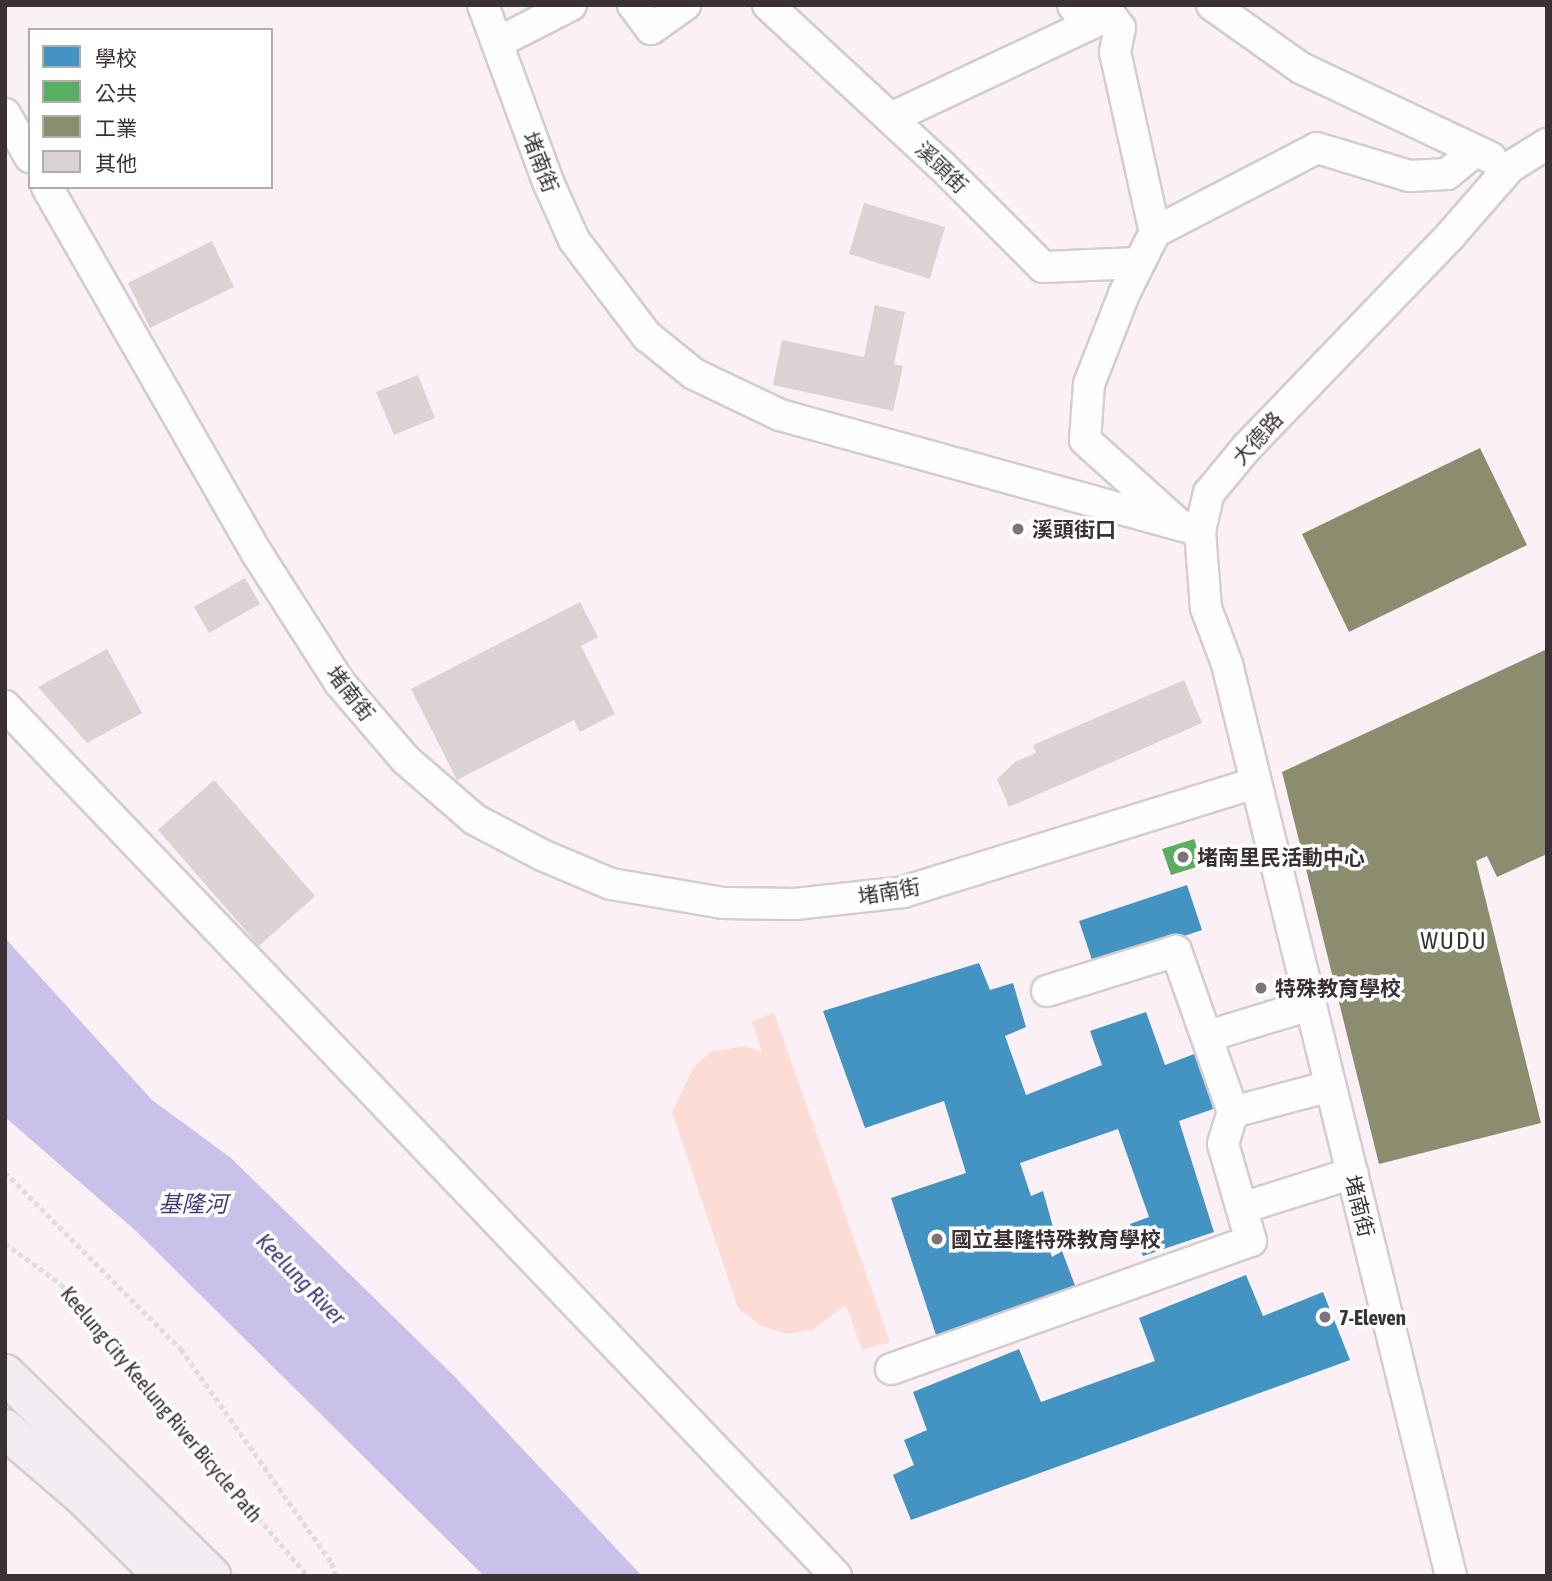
<!DOCTYPE html>
<html>
<head>
<meta charset="utf-8">
<style>
	body { margin:0 }
	#map { position:relative; width:1552px; height:1581px; overflow:hidden; background:#faf0f5; font-family:"Asap Condensed","Noto Sans TC",sans-serif }
	div>[style] { position:absolute }
	.green>* { inset:0; background:#fcdcd5 }
	.water>* { inset:0; background:#c9c1ea }
	.schools>* { inset:0; background:#4393c3 }
	.public>* { inset:0; background:#5aae61 }
	.industry>* { inset:0; background:#8c8c6e }
	.building>* { inset:0; background:#dbd2d4 }
	.path>* { height:4.5px; margin-top:-2.25px; transform-origin:0; background:repeating-linear-gradient(90deg,#e0dddf 0 5px,transparent 0 8.5px) }
	.roads { filter:drop-shadow(2px 0 #d5ccd0) drop-shadow(-2px 0 #d5ccd0) drop-shadow(0 2px #d5ccd0) drop-shadow(0 -2px #d5ccd0) }
	.minor>* { height:30px; margin:-15px; padding:0 15px; transform-origin:15px; border-radius:15px; background:#fefdfe }
	.highway>* { height:38px; margin:-19px; padding:0 19px; transform-origin:19px; border-radius:19px; background:#f3edf3 }
	.dots>* { width:19px; height:19px; translate:-50% -50%; box-sizing:border-box; border:4px solid #fff; border-radius:50% }
	span { translate:-50% -50%; white-space:nowrap; text-align:center; line-height:1.15; -webkit-text-stroke:7px #fff; paint-order:stroke }
	.street-label { font-size:21px; color:#3a3136 }
	.poi-label { font-size:21px; color:#3a3136; font-weight:700 }
	.left { translate:0 -50%; text-align:left }
	.water-label { font-size:23px; color:#46387b; font-style:italic }
	.quarter-label { font-size:24px; color:#3a3136; letter-spacing:2px }
	.frame { position:absolute; inset:0; border:7px solid #3a3136; pointer-events:none }
	.legend { position:absolute; left:28px; top:28px; width:245px; height:161px; box-sizing:border-box; background:#fff; border:2px solid #b0adaf; margin:0; padding:9px 12px; list-style:none; font-size:21px; color:#3a3136 }
	.legend li { display:flex; align-items:center; gap:14px; height:35px }
	.legend b { width:35px; border:2px solid #b0adaf }
</style>
</head>
<body>
<div id="map">
	<div class="green">
		<div style="clip-path:polygon(774px 1013px,890px 1342px,862px 1350px,846px 1305px,812px 1330px,787px 1334px,761px 1326px,738px 1308px,672px 1112px,693px 1068px,710px 1052px,744px 1046px,762px 1052px,752px 1021px)"></div>
	</div>
	<div class="water">
		<div style="clip-path:polygon(5px 938px,152px 1100px,231px 1158px,454px 1376px,642px 1576px,484px 1576px,136px 1231px,5px 1117px)"></div>
	</div>
	<div class="schools">
		<div style="clip-path:polygon(1187px 885px,1202px 930px,1094px 966px,1079px 921px)"></div>
		<div style="clip-path:polygon(979px 963px,990px 990px,1013px 983px,1026px 1027px,1005px 1036px,1026px 1095px,1102px 1065px,1090px 1031px,1146px 1012px,1165px 1065px,1197px 1053px,1213px 1109px,1179px 1121px,1214px 1232px,1143px 1256px,1130px 1224px,1149px 1217px,1118px 1129px,1020px 1163px,1031px 1196px,1043px 1191px,1055px 1234px,1045px 1237px,1052px 1257px,1062px 1251px,1076px 1288px,937px 1338px,891px 1198px,966px 1173px,944px 1101px,865px 1128px,823px 1011px)"></div>
		<div style="clip-path:polygon(1246px 1275px,1263px 1316px,1323px 1292px,1350px 1360px,911px 1520px,893px 1475px,914px 1465px,904px 1440px,927px 1430px,913px 1392px,1019px 1349px,1041px 1402px,1155px 1361px,1139px 1318px)"></div>
	</div>
	<div class="public">
		<div style="clip-path:polygon(1194px 839px,1203px 865px,1171px 875px,1162px 849px)"></div>
	</div>
	<div class="industry">
		<div style="clip-path:polygon(1480px 448px,1527px 545px,1349px 632px,1302px 534px)"></div>
		<div style="clip-path:polygon(1547px 649px,1547px 854px,1497px 877px,1487px 856px,1476px 861px,1541px 1123px,1379px 1164px,1282px 772px)"></div>
	</div>
	<div class="building">
		<div style="clip-path:polygon(864px 203px,945px 227px,930px 279px,849px 254px)"></div>
		<div style="clip-path:polygon(212px 241px,234px 287px,150px 328px,128px 283px)"></div>
		<div style="clip-path:polygon(875px 305px,905px 312px,894px 364px,903px 366px,893px 411px,773px 385px,782px 340px,864px 357px)"></div>
		<div style="clip-path:polygon(418px 375px,435px 418px,394px 435px,376px 392px)"></div>
		<div style="clip-path:polygon(245px 578px,260px 604px,209px 633px,194px 607px)"></div>
		<div style="clip-path:polygon(580px 602px,598px 637px,581px 646px,615px 714px,580px 732px,574px 720px,457px 780px,411px 689px)"></div>
		<div style="clip-path:polygon(107px 649px,142px 713px,87px 743px,38px 687px)"></div>
		<div style="clip-path:polygon(1184px 680px,1202px 723px,1009px 807px,997px 779px,1015px 762px,1036px 753px,1033px 745px)"></div>
		<div style="clip-path:polygon(214px 780px,315px 896px,259px 946px,158px 830px)"></div>
	</div>
	<div class="path">
		<div style="left:5px;top:1172px;width:250px;rotate:45.2deg"></div>
		<div style="left:181px;top:1349px;width:262px;rotate:54.8deg"></div>
		<div style="left:332px;top:1563px;width:14px;rotate:73deg"></div>
		<div style="left:5px;top:1243px;width:69px;rotate:36.2deg"></div>
		<div style="left:61px;top:1284px;width:382px;rotate:49.8deg"></div>
	</div>
	<div class="roads">
		<div class="minor">
			<div style="left:483px;top:5px;width:191px;rotate:69.8deg"></div>
			<div style="left:549px;top:184px;width:61px;rotate:65.9deg"></div>
			<div style="left:574px;top:240px;width:121px;rotate:52.8deg"></div>
			<div style="left:647px;top:336px;width:60px;rotate:39deg"></div>
			<div style="left:694px;top:374px;width:95px;rotate:25.5deg"></div>
			<div style="left:780px;top:415px;width:436px;rotate:15.4deg"></div>
			<div style="left:633px;top:5px;width:30px;rotate:53deg"></div>
			<div style="left:651px;top:29px;width:42px;rotate:-35.2deg"></div>
			<div style="left:768px;top:5px;width:236px;rotate:42.8deg"></div>
			<div style="left:941px;top:165px;width:144px;rotate:45deg"></div>
			<div style="left:1043px;top:267px;width:96px;rotate:-2.4deg"></div>
			<div style="left:1073px;top:5px;width:14px;rotate:56deg"></div>
			<div style="left:1081px;top:17px;width:29px;rotate:-4deg"></div>
			<div style="left:1110px;top:15px;width:16px;rotate:52deg"></div>
			<div style="left:1120px;top:28px;width:25px;rotate:102deg"></div>
			<div style="left:1115px;top:52px;width:184px;rotate:77.5deg"></div>
			<div style="left:1212px;top:5px;width:109px;rotate:35.3deg"></div>
			<div style="left:1301px;top:68px;width:210px;rotate:25.3deg"></div>
			<div style="left:497px;top:43px;width:83px;rotate:-27.2deg"></div>
			<div style="left:5px;top:114px;width:50px;rotate:59.8deg"></div>
			<div style="left:891px;top:118px;width:238px;rotate:-25.2deg"></div>
			<div style="left:47px;top:187px;width:424px;rotate:60.2deg"></div>
			<div style="left:258px;top:555px;width:152px;rotate:57.4deg"></div>
			<div style="left:340px;top:683px;width:101px;rotate:49.4deg"></div>
			<div style="left:406px;top:760px;width:90px;rotate:40.9deg"></div>
			<div style="left:474px;top:819px;width:77px;rotate:27.9deg"></div>
			<div style="left:542px;top:855px;width:75px;rotate:22.8deg"></div>
			<div style="left:611px;top:884px;width:114px;rotate:9.6deg"></div>
			<div style="left:723px;top:903px;width:72px;rotate:0.8deg"></div>
			<div style="left:795px;top:904px;width:109px;rotate:-6.3deg"></div>
			<div style="left:903px;top:892px;width:368px;rotate:-17.2deg"></div>
			<div style="left:1175px;top:521px;width:121px;rotate:-138deg"></div>
			<div style="left:1085px;top:440px;width:56px;rotate:-85.9deg"></div>
			<div style="left:1089px;top:384px;width:97px;rotate:-68.7deg"></div>
			<div style="left:1124px;top:294px;width:69px;rotate:-63.4deg"></div>
			<div style="left:1155px;top:232px;width:182px;rotate:-27.4deg"></div>
			<div style="left:1317px;top:148px;width:97px;rotate:16.8deg"></div>
			<div style="left:1410px;top:176px;width:37px;rotate:-3deg"></div>
			<div style="left:1447px;top:174px;width:36px;rotate:-39deg"></div>
			<div style="left:5px;top:706px;width:1203px;rotate:46.31deg"></div>
			<div style="left:1047px;top:991px;width:135px;rotate:-17.2deg"></div>
			<div style="left:1176px;top:951px;width:171px;rotate:70.5deg"></div>
			<div style="left:1233px;top:1112px;width:101px;rotate:-14.9deg"></div>
			<div style="left:1208px;top:1036px;width:107px;rotate:-16.9deg"></div>
			<div style="left:1242px;top:1208px;width:116px;rotate:-17.5deg"></div>
			<div style="left:891px;top:1369px;width:382px;rotate:-19.6deg"></div>
			<div style="left:1251px;top:1241px;width:101px;rotate:-106.1deg"></div>
			<div style="left:1223px;top:1144px;width:34px;rotate:-73deg"></div>
			<div style="left:1451px;top:1576px;width:939px;rotate:-103.8deg"></div>
			<div style="left:1227px;top:664px;width:60px;rotate:-110.6deg"></div>
			<div style="left:1206px;top:608px;width:77px;rotate:-94.5deg"></div>
			<div style="left:1200px;top:531px;width:39px;rotate:-77deg"></div>
			<div style="left:1209px;top:493px;width:60px;rotate:-50.4deg"></div>
			<div style="left:1247px;top:447px;width:293px;rotate:-46.1deg"></div>
			<div style="left:1450px;top:236px;width:91px;rotate:-49deg"></div>
			<div style="left:1510px;top:167px;width:44px;rotate:-31.9deg"></div>
		</div>
		<div class="highway">
			<div style="left:5px;top:1374px;width:289px;rotate:44.4deg"></div>
			<div style="left:5px;top:1429px;width:101px;rotate:40.6deg"></div>
			<div style="left:82px;top:1495px;width:115px;rotate:44.6deg"></div>
		</div>
	</div>
	<div class="dots">
		<div style="left:1018px;top:529px;background:#7d7479"></div>
		<div style="left:1183px;top:857px;background:#7d7479"></div>
		<div style="left:1261px;top:988px;background:#7d7479"></div>
		<div style="left:937px;top:1239px;background:#7d7479"></div>
		<div style="left:1325px;top:1317px;background:#7d7479"></div>
	</div>
	<div class="street-label">
		<span style="left:541px;top:162px;rotate:69deg">堵南街</span>
		<span style="left:942px;top:167px;rotate:44deg">溪頭街</span>
		<span style="left:1257px;top:438px;rotate:-48deg">大德路</span>
		<span style="left:351px;top:693px;rotate:52deg">堵南街</span>
		<span style="left:889px;top:891px;rotate:-10deg">堵南街</span>
		<span style="left:1360px;top:1206px;rotate:76deg">堵南街</span>
		<span style="left:162px;top:1404px;rotate:50deg">Keelung City Keelung River Bicycle Path</span>
	</div>
	<div class="poi-label">
		<span class="left" style="left:1032px;top:529px">溪頭街口</span>
		<span class="left" style="left:1197px;top:857px">堵南里民活動中心</span>
		<span class="left" style="left:1275px;top:988px">特殊教育學校</span>
		<span class="left" style="left:951px;top:1239px">國立基隆特殊教育學校</span>
		<span class="left" style="left:1339px;top:1317px">7-Eleven</span>
	</div>
	<div class="water-label">
		<span style="left:193px;top:1204px">基隆河</span>
		<span style="left:301px;top:1279px;rotate:46deg">Keelung River</span>
	</div>
	<div class="quarter-label">
		<span style="left:1454px;top:941px">WUDU</span>
	</div>
	<div class="frame"></div>
	<ul class="legend">
	<li><b style="height:19px;background:#4393c3"></b>學校</li>
	<li><b style="height:19px;background:#5aae61"></b>公共</li>
	<li><b style="height:19px;background:#8c8c6e"></b>工業</li>
	<li><b style="height:19px;background:#dbd2d4"></b>其他</li>
	</ul>
</div>
</body>
</html>
